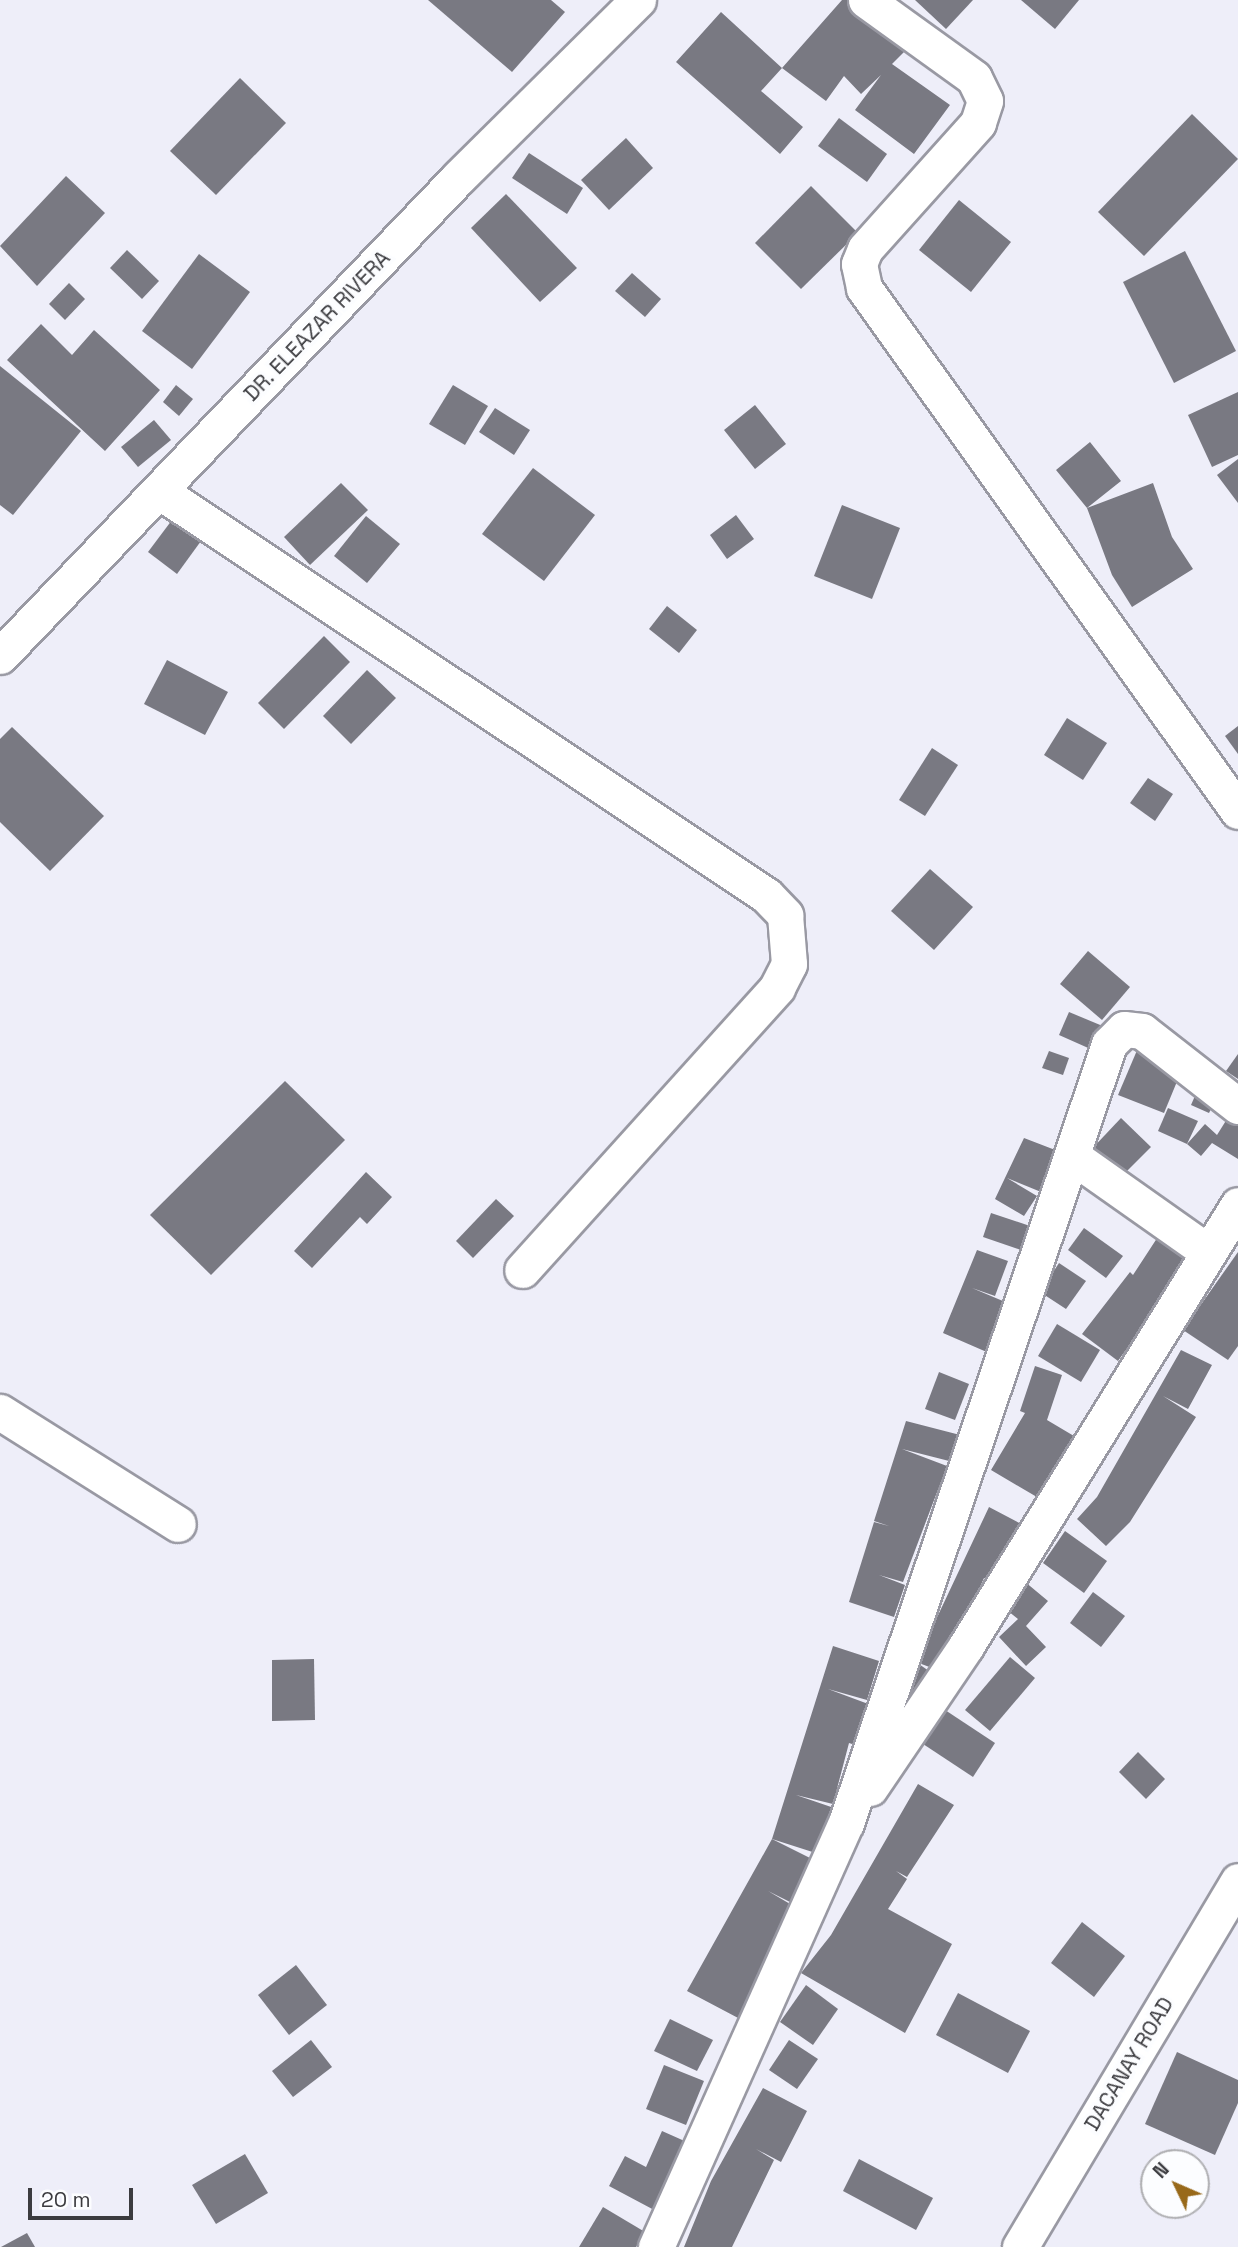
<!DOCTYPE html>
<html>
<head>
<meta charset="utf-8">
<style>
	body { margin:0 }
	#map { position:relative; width:1238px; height:2247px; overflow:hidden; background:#eeeef9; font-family:"Space Grotesk",sans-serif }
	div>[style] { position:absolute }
	.building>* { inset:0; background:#797982 }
	.roads { filter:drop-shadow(2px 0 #9999a3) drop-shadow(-2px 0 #9999a3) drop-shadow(0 2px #9999a3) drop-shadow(0 -2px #9999a3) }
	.street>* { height:35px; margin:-17.5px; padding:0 17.5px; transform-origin:17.5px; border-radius:17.5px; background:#fff }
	span { translate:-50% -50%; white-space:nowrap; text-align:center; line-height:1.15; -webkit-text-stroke:7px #fcfdff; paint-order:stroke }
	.street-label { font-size:21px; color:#3b3b3f }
	.north { position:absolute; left:1140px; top:2149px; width:70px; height:70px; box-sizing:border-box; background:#fcfdff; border:2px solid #afafb2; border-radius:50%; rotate:314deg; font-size:19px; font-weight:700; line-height:28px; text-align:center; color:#3b3b3f }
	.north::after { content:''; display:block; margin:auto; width:24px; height:32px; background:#98691a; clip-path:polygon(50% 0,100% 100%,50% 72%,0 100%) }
	.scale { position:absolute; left:28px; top:2188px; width:105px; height:32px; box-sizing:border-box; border:4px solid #3b3b3f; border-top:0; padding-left:9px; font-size:21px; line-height:24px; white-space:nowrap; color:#3b3b3f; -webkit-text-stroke:5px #fcfdff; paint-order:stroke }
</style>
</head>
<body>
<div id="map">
	<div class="building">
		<div style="clip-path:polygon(428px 0,551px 0,565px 12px,512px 72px)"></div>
		<div style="clip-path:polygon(842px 0,861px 0,908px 48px,892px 64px,950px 105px,914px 154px,855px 110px,881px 75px,861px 94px,844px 76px,826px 101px,782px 68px)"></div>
		<div style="clip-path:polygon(915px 0,973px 0,946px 29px)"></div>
		<div style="clip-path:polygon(1021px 0,1079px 0,1055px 29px)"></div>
		<div style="clip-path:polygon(721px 12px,782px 68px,761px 91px,803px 127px,780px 154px,676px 62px)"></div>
		<div style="clip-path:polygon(240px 78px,286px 123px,216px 195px,170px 151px)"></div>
		<div style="clip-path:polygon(1192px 114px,1238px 159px,1144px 256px,1098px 212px)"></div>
		<div style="clip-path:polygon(839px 118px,887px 154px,867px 182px,818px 146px)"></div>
		<div style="clip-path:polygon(626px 138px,653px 168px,609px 210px,581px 180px)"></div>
		<div style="clip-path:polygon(529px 153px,583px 188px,567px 214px,512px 178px)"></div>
		<div style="clip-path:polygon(66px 176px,105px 213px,37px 286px,0 246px)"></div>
		<div style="clip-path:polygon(811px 186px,858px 233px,801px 289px,755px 243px)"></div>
		<div style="clip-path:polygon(506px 194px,577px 268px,540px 302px,471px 228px)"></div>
		<div style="clip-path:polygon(959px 200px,1011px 242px,971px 292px,919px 250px)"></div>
		<div style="clip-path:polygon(127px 250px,159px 281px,142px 299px,110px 268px)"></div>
		<div style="clip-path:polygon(1185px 251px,1236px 351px,1174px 383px,1123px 282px)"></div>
		<div style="clip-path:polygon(199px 254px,250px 292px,192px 369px,142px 331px)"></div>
		<div style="clip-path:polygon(632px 273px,661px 299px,645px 317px,615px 291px)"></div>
		<div style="clip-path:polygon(69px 283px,85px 299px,65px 320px,49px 304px)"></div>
		<div style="clip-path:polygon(41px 324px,72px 355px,94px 330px,160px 390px,105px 451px,7px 360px)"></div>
		<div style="clip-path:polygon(0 366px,81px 431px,13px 515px,0 505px)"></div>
		<div style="clip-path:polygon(176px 385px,193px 399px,179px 416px,163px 402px)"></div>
		<div style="clip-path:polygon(453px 385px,488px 406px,465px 445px,429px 424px)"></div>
		<div style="clip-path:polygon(1238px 392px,1238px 455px,1212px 467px,1188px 415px)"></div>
		<div style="clip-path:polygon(755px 405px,786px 444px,755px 469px,724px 430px)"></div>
		<div style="clip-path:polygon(495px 408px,530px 430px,514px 455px,479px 432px)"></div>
		<div style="clip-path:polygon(154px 420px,171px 440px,138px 467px,121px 447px)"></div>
		<div style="clip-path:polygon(1090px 442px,1121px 481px,1087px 508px,1153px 483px,1172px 537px,1193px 569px,1132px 607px,1112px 575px,1087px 508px,1056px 470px)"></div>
		<div style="clip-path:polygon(1238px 459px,1238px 503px,1217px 475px)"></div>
		<div style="clip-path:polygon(533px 468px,595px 515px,544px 581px,482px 534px)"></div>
		<div style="clip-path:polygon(341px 483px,368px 510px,310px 565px,284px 537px)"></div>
		<div style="clip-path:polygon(842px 505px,900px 528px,872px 599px,814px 576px)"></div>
		<div style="clip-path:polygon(736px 515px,754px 539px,727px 559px,710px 535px)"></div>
		<div style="clip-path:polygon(366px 516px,400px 544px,367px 583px,334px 556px)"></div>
		<div style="clip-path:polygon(172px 520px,201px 541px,177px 574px,148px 552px)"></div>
		<div style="clip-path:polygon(667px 606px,697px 630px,679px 653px,649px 629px)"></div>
		<div style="clip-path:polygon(324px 636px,350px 662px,284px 729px,258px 703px)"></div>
		<div style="clip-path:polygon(167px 660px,228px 692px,205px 735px,144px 704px)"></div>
		<div style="clip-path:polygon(367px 670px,396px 698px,351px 744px,323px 716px)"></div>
		<div style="clip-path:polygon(1067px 718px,1107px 743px,1083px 780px,1044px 755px)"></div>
		<div style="clip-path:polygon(1238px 726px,1238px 754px,1225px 736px)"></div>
		<div style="clip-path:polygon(12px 727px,104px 816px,50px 871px,0 822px,0 739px)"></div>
		<div style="clip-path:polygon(932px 748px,958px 765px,925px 816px,899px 800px)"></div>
		<div style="clip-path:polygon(1148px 778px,1173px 794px,1155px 821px,1130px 803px)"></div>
		<div style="clip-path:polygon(930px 869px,973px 907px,934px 950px,891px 911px)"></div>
		<div style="clip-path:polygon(1088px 951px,1130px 987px,1102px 1020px,1060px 984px)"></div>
		<div style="clip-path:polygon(1069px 1012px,1105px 1027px,1095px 1051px,1059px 1035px)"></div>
		<div style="clip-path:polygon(1138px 1048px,1183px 1067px,1164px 1113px,1118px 1095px)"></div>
		<div style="clip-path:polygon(1049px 1051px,1069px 1058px,1063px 1075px,1042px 1068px)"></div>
		<div style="clip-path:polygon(1238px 1054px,1238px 1079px,1226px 1071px)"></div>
		<div style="clip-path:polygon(285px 1081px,345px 1140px,211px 1275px,150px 1215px)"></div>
		<div style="clip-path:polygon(1198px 1089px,1217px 1097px,1209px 1113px,1191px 1105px)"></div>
		<div style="clip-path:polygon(1168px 1108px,1198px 1121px,1187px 1144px,1158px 1131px)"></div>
		<div style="clip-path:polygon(1232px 1111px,1238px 1114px,1238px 1159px,1212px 1143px,1201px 1156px,1187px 1144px,1205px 1124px,1217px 1135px)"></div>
		<div style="clip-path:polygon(1121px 1118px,1151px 1147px,1117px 1181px,1088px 1153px)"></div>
		<div style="clip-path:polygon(1024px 1138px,1063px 1153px,1046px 1194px,1007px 1178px,1037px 1196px,1024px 1216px,995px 1199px)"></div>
		<div style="clip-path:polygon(366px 1172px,392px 1197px,367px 1224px,360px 1217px,312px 1268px,294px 1251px)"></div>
		<div style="clip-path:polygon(496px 1199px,514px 1216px,473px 1258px,456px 1241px)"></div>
		<div style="clip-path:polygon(991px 1213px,1030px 1226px,1021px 1250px,983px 1237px)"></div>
		<div style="clip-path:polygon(1165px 1226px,1198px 1248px,1118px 1361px,1082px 1334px,1130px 1272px,1133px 1275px)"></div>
		<div style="clip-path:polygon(1084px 1228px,1123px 1256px,1106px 1278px,1068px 1250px)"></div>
		<div style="clip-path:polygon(977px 1250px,1008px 1261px,995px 1296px,972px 1288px,1010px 1304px,989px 1353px,943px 1333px)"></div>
		<div style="clip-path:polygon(1238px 1252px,1238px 1346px,1228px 1360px,1183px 1330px)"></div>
		<div style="clip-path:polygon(1059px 1263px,1086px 1281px,1066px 1309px,1040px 1292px)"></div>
		<div style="clip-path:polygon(1057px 1324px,1100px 1350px,1081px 1382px,1038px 1356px)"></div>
		<div style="clip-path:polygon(1181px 1350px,1212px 1365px,1188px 1409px,1163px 1396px,1196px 1417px,1130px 1522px,1106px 1546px,1077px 1519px,1097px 1497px)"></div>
		<div style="clip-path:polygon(1035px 1366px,1062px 1375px,1047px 1420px,1079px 1439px,1042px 1500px,991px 1470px,1025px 1413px,1020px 1411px)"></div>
		<div style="clip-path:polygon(939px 1372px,969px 1384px,955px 1420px,925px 1409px)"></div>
		<div style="clip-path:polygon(906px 1421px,964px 1436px,957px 1463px,902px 1449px,947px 1466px,903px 1582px,879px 1575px,905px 1585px,894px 1617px,849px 1602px,874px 1522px,889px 1526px,874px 1521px)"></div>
		<div style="clip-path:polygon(989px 1507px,1023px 1525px,992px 1583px,984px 1578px,943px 1672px,916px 1662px)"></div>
		<div style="clip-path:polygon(1065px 1531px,1107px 1561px,1084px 1593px,1043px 1563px)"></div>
		<div style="clip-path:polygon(1024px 1581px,1048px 1601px,1026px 1626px,1046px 1647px,1026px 1666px,999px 1637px,1018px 1619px,1003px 1607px)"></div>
		<div style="clip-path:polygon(1093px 1592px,1125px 1616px,1101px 1647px,1070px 1623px)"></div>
		<div style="clip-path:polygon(833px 1646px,879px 1661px,867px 1700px,828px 1689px,871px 1705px,855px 1745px,849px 1743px,833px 1804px,796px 1795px,840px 1810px,825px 1856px,772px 1839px)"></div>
		<div style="clip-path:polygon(1010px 1657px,1035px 1678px,990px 1731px,965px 1710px)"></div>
		<div style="clip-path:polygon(314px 1659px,315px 1720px,272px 1721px,272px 1660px)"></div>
		<div style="clip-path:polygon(916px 1662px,939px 1678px,916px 1712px,892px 1697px)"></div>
		<div style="clip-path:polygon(939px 1706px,995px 1743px,973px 1777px,917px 1740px)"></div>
		<div style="clip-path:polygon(1138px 1752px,1165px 1779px,1146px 1799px,1119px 1772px)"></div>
		<div style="clip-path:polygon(918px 1784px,954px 1805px,907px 1877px,896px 1871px,907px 1879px,888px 1909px,952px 1944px,905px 2033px,801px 1973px,831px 1935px)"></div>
		<div style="clip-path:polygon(772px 1839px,824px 1865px,802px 1908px,768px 1891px,802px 1911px,740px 2019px,687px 1991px)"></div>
		<div style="clip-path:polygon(1082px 1922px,1125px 1956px,1094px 1997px,1051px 1963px)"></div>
		<div style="clip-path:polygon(296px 1965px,327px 2005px,289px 2035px,258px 1995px)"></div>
		<div style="clip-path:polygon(806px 1985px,838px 2009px,813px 2045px,780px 2022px)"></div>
		<div style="clip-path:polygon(958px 1993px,1030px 2031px,1008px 2073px,936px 2035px)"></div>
		<div style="clip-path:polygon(670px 2019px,713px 2040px,697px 2071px,654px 2051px)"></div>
		<div style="clip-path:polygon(311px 2040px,332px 2067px,293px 2097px,272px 2071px)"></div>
		<div style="clip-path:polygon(789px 2040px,818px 2059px,797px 2089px,769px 2070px)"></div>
		<div style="clip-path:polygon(1177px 2052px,1238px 2080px,1238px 2103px,1215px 2155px,1145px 2124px)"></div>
		<div style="clip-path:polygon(664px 2065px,704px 2081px,686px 2125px,646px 2109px)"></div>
		<div style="clip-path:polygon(763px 2088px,807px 2111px,781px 2162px,756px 2149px,774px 2160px,732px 2247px,684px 2247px,711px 2181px)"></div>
		<div style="clip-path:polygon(662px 2131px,689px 2143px,656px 2211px,609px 2186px,625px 2156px,646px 2167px)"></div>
		<div style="clip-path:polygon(245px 2154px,268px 2193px,216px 2224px,192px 2185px)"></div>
		<div style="clip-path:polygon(859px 2159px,933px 2198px,916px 2230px,843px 2191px)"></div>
		<div style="clip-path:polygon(603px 2207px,645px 2232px,636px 2247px,579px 2247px)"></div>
		<div style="clip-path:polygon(27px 2233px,35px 2247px,1px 2247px)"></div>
	</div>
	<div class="roads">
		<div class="street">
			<div style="left:866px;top:0;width:133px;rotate:35.8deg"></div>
			<div style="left:974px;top:78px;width:25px;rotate:64deg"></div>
			<div style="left:985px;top:101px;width:23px;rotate:108deg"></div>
			<div style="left:978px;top:123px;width:169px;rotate:131.9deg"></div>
			<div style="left:865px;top:249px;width:16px;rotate:112deg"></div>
			<div style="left:859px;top:264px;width:25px;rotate:78deg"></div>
			<div style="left:864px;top:288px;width:643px;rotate:54.43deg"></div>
			<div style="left:159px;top:491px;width:729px;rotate:33.65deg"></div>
			<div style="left:766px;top:895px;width:28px;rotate:46deg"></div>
			<div style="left:785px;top:915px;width:49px;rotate:85.3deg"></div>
			<div style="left:789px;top:964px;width:27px;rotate:117deg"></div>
			<div style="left:777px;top:988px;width:380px;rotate:132.1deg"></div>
			<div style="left:0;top:656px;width:663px;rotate:-46.22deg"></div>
			<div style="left:459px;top:177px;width:252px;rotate:-44.7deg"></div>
			<div style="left:1072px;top:1156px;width:166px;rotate:35.2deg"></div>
			<div style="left:0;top:1412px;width:210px;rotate:32.2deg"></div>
			<div style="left:870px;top:1788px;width:171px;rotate:-55.9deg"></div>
			<div style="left:966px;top:1646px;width:518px;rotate:-58.33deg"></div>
			<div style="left:656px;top:2247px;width:465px;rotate:-65.9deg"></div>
			<div style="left:846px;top:1823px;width:822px;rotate:-71.34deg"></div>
			<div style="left:1109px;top:1044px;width:21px;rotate:-45deg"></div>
			<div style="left:1124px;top:1029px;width:18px;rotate:6deg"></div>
			<div style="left:1142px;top:1031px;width:122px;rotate:38deg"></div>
			<div style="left:1020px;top:2247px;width:426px;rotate:-59.2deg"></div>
		</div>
	</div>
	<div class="street-label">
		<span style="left:317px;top:326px;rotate:-46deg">DR. ELEAZAR RIVERA</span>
		<span style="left:1129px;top:2064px;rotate:-59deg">DACANAY ROAD</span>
	</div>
	<div class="north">N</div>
	<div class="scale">20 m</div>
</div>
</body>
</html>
